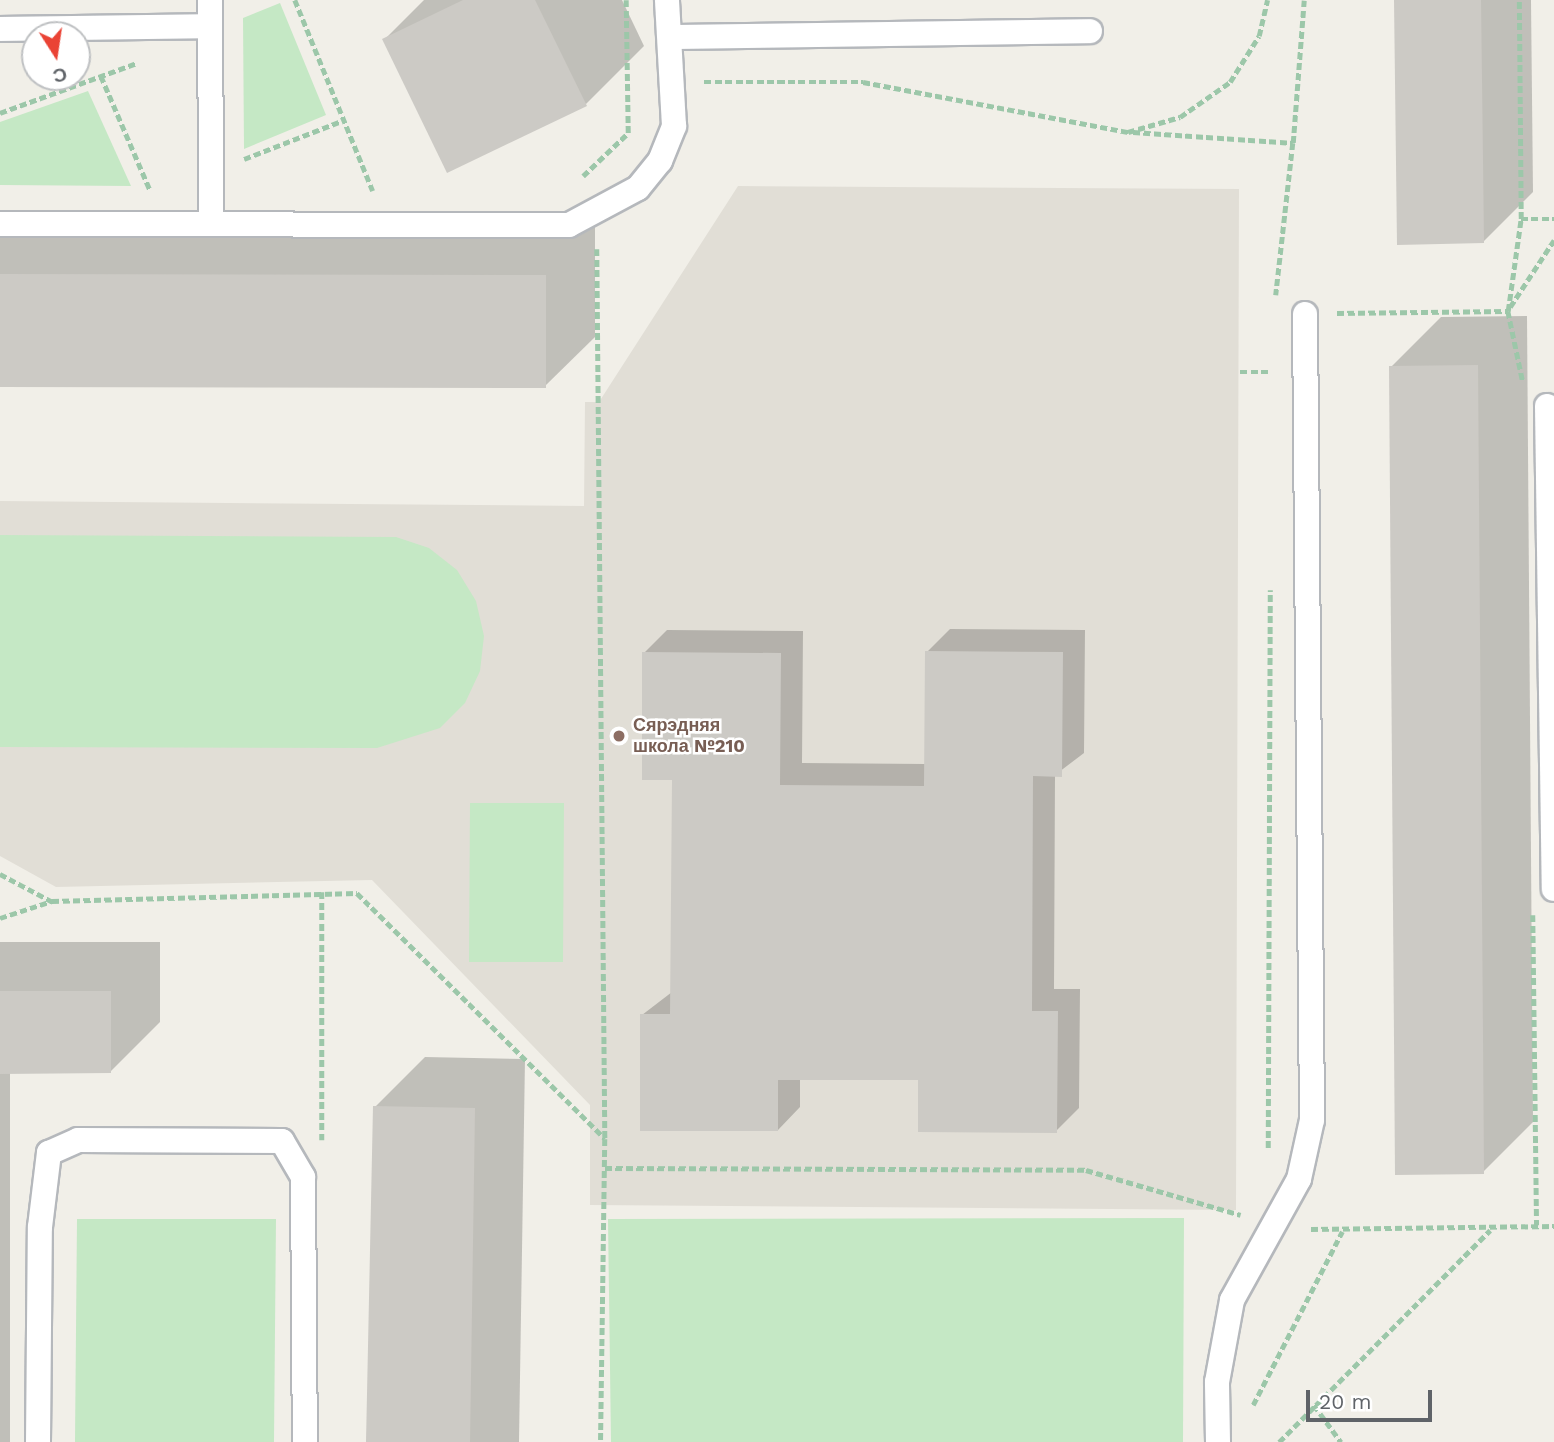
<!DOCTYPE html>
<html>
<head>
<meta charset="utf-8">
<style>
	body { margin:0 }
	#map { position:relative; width:1554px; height:1442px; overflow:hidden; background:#f1efe8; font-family:"Work Sans",sans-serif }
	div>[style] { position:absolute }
	.education>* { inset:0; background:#e1ded6 }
	.green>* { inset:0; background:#c5e8c5 }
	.shadow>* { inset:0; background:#0003 }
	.building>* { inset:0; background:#cccac5 }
	.path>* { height:4.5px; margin-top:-2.25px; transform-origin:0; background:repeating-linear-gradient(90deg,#9cc7a9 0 7px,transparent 0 10.5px) }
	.roads { filter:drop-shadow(2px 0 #b5b8bc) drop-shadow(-2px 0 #b5b8bc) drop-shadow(0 2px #b5b8bc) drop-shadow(0 -2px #b5b8bc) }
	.service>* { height:24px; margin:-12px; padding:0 12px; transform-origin:12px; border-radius:12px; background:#fff }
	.dots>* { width:19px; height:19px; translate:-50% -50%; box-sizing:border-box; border:4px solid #fff; border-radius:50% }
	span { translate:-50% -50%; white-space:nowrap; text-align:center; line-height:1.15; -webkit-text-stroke:5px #fff; paint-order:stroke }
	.education-label { font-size:18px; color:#785e54; font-weight:700 }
	.left { translate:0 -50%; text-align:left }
	.north { position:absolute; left:21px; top:21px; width:70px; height:70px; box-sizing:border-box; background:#fff; border:2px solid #bfc1c3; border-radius:50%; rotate:168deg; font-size:19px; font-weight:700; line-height:28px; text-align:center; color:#5f6368 }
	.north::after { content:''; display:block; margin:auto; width:24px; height:32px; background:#ea4335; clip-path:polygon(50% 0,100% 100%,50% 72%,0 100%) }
	.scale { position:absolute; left:1306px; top:1390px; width:126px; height:32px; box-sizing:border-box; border:4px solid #5f6368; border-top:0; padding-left:9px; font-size:21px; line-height:24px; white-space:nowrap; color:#5f6368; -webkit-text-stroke:5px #fff; paint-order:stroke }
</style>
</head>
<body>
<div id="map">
	<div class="education">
		<div style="clip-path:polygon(738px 186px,1239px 189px,1236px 1210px,590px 1205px,590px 1105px,372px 880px,56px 887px,0 856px,0 501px,584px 506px,585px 402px,599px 402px)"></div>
	</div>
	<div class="green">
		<div style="clip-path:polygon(280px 3px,326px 115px,244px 149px,243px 18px)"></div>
		<div style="clip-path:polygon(88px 91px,131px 186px,0 185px,0 122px)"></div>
		<div style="clip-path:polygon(0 535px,396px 537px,429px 548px,457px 570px,476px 601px,484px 636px,480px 671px,465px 703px,440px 728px,377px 748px,0 747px)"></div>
		<div style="clip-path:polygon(470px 803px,564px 803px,563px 962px,469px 962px)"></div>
		<div style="clip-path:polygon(1184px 1218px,1183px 1442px,611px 1442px,608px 1219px)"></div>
		<div style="clip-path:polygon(77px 1219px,276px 1219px,274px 1442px,75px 1442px)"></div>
	</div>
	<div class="shadow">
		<div style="clip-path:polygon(424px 0,622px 0,644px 46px,586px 104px,384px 40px)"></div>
		<div style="clip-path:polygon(1396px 0,1531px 0,1533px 192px,1483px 242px)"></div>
		<div style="clip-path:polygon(0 224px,595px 225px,595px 337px,545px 386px,0 385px)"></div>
		<div style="clip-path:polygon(1527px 316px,1533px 1122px,1483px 1172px,1391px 367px,1441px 317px)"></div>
		<div style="clip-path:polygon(950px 629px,1085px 630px,1084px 753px,1055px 775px,1054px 989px,1080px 989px,1079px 1108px,1056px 1131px,920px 1078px,800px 1078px,800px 1107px,778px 1130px,642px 1015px,672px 992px,674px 779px,644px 653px,667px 630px,803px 631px,802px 763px,926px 764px,927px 652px)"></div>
		<div style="clip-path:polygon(0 942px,160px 942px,160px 1022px,110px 1072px,10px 1072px,10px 1442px,0 1442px)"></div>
		<div style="clip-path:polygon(425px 1057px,525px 1059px,519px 1442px,369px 1442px,375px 1107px)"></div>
	</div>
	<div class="building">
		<div style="clip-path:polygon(463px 0,535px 0,587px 106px,447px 173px,382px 39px)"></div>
		<div style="clip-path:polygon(1394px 0,1481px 0,1484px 243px,1397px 245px)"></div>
		<div style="clip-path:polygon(0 274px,546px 275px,546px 388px,0 387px)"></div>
		<div style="clip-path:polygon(1478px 365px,1484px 1174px,1395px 1175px,1389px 366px)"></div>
		<div style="clip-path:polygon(925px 651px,1063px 652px,1062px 777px,1033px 776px,1032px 1011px,1058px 1011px,1057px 1133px,918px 1132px,918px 1080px,778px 1080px,778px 1131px,640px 1131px,640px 1014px,670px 1014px,672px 780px,642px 780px,642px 652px,781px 653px,780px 785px,924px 786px)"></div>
		<div style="clip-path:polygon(0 991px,111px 991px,111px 1073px,0 1074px)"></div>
		<div style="clip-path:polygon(373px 1106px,475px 1108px,470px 1442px,366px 1442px)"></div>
	</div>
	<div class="path">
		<div style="left:295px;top:0;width:206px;rotate:67.8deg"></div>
		<div style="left:101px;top:76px;width:124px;rotate:66.7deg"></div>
		<div style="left:704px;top:82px;width:159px"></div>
		<div style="left:863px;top:82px;width:270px;rotate:10.7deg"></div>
		<div style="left:1128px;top:132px;width:54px;rotate:-16.1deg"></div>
		<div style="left:1180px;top:117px;width:61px;rotate:-35deg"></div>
		<div style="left:1230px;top:82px;width:54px;rotate:-57.8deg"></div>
		<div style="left:1259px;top:36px;width:37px;rotate:-77deg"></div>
		<div style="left:0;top:113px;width:146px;rotate:-20.1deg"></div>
		<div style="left:1133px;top:132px;width:160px;rotate:3.9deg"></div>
		<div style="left:1293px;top:143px;width:153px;rotate:96.4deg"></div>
		<div style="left:1293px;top:143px;width:143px;rotate:-85.6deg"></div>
		<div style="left:244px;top:159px;width:107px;rotate:-21.3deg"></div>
		<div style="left:583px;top:176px;width:62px;rotate:-43.7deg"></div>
		<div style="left:628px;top:133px;width:133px;rotate:-90.9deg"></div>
		<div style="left:1521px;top:219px;width:33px"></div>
		<div style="left:597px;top:249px;width:890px;rotate:89.48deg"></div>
		<div style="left:605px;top:1139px;width:303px;rotate:90.8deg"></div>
		<div style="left:1510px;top:307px;width:80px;rotate:-56.7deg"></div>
		<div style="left:1508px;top:311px;width:93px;rotate:-82deg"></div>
		<div style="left:1521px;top:219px;width:219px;rotate:-90.5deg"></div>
		<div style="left:1337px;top:313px;width:171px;rotate:-0.7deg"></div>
		<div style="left:1508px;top:311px;width:73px;rotate:78.1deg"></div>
		<div style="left:1240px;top:372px;width:31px"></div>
		<div style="left:0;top:874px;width:58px;rotate:27.9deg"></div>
		<div style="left:322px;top:892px;width:248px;rotate:90deg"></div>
		<div style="left:1533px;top:915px;width:310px;rotate:89.3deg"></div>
		<div style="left:0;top:918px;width:55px;rotate:-18.1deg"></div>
		<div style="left:52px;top:901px;width:305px;rotate:-1.5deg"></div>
		<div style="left:357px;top:893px;width:349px;rotate:44.7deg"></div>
		<div style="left:1268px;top:1148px;width:558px;rotate:-89.79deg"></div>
		<div style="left:605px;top:1168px;width:481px;rotate:0.2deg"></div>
		<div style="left:1086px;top:1170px;width:161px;rotate:16.2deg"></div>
		<div style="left:1311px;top:1229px;width:243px;rotate:-0.7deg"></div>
		<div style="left:1253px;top:1405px;width:195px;rotate:-62.8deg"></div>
		<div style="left:1314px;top:1405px;width:46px;rotate:53.9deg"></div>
		<div style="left:1279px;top:1442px;width:299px;rotate:-45.1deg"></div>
	</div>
	<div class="roads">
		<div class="service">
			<div style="left:210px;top:0;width:222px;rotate:89.7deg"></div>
			<div style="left:0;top:29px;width:210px;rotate:-0.8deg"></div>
			<div style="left:670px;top:37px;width:420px;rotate:-0.8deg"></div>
			<div style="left:0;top:224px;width:569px;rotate:0.1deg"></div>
			<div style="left:569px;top:225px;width:78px;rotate:-28.2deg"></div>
			<div style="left:638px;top:188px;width:35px;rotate:-51deg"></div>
			<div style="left:660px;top:161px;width:38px;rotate:-68deg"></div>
			<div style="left:674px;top:126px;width:126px;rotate:-93.2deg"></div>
			<div style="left:1547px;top:406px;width:483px;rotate:89.2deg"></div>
			<div style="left:38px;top:1442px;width:215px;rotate:-89.5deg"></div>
			<div style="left:40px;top:1227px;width:75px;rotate:-83.1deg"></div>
			<div style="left:49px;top:1153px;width:32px;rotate:-24deg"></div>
			<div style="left:78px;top:1140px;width:204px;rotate:0.3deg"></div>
			<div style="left:282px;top:1141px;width:42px;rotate:59.7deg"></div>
			<div style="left:303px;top:1177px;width:265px;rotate:89.6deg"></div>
			<div style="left:1218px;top:1442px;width:60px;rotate:-91deg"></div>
			<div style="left:1217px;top:1382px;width:83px;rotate:-79.6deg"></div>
			<div style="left:1232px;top:1300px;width:138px;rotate:-61deg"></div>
			<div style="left:1299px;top:1179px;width:60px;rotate:-77.6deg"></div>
			<div style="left:1312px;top:1120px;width:806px;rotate:-90.5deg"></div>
		</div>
	</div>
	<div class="dots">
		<div style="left:619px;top:736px;background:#8d6e63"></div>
	</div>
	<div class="education-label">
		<span class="left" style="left:633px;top:736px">Сярэдняя<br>школа №210</span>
	</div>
	<div class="north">С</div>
	<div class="scale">20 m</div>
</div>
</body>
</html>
